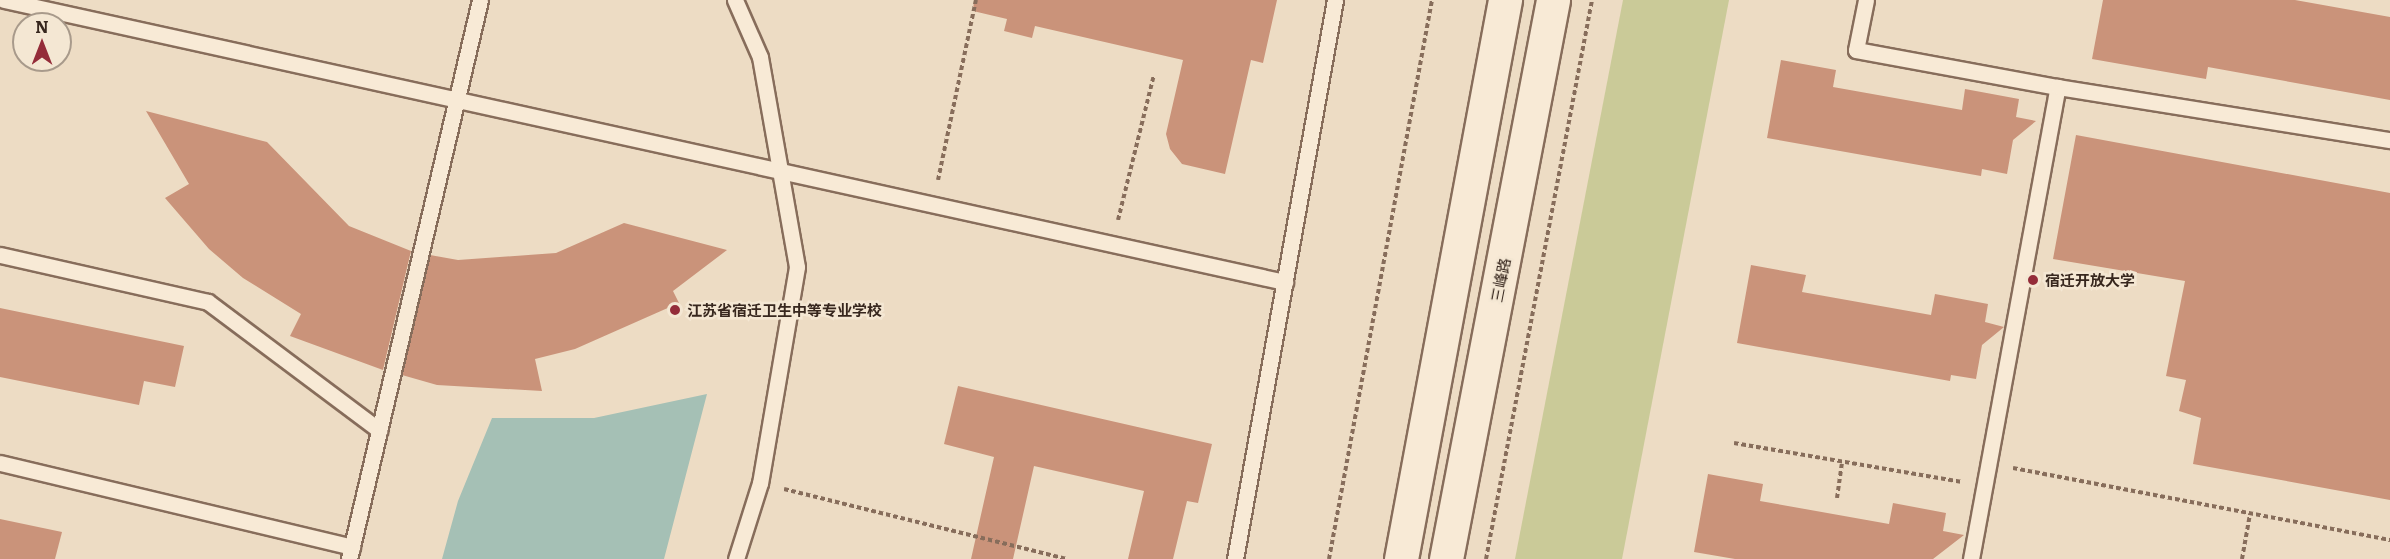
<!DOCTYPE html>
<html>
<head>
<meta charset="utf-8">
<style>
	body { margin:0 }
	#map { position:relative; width:2390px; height:559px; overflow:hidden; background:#eddcc4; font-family:Literata,"Noto Sans SC",serif }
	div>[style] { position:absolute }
	.green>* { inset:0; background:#caca98 }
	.water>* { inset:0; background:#a5c0b5 }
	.building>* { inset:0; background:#ca937a }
	.path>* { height:4px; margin-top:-2px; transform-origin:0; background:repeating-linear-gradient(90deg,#876d5b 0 4.5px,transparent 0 7.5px) }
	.roads { filter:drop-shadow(2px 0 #876d5b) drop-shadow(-2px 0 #876d5b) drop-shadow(0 2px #876d5b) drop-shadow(0 -2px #876d5b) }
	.lane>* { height:15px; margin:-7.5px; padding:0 7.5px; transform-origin:7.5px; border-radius:7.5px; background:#f8ead6 }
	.secondary>* { height:33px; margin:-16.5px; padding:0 16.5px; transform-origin:16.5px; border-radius:16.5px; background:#f8ead6 }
	.dots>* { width:16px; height:16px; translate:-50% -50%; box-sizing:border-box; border:3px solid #f4e7d3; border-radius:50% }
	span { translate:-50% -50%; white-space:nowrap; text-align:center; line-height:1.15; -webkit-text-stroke:5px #f4e7d3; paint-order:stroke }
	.street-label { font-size:15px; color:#37271e }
	.poi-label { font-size:15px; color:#37271e; font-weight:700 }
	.left { translate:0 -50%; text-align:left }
	.north { position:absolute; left:12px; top:12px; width:60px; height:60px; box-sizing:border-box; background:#f4e7d3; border:2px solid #a89a8b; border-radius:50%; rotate:0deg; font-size:16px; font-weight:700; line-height:24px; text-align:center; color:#37271e }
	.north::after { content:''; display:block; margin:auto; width:21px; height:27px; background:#942c39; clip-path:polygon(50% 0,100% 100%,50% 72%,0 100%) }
</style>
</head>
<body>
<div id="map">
	<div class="green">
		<div style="clip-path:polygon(1623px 0,1729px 0,1622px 559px,1515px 559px)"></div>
	</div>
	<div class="water">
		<div style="clip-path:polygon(707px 394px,664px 559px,442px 559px,458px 501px,492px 418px,594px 418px)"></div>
	</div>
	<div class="building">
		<div style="clip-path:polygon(974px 0,1277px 0,1263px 63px,1251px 60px,1225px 174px,1182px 164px,1170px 149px,1166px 134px,1183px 60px,1035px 26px,1032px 38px,1004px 31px,1007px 19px,973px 11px)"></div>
		<div style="clip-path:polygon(2103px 0,2295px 0,2390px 17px,2390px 100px,2208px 67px,2206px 79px,2092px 59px)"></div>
		<div style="clip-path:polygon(1781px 60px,1836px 70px,1833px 87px,1962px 110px,1965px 89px,2019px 99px,2016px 117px,2036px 121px,2013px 140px,2007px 174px,1982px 169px,1981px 176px,1767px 138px)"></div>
		<div style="clip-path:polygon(146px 111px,267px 142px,349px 226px,411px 251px,383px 370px,290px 336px,301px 314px,243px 278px,209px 249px,165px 198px,189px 184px)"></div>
		<div style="clip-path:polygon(2076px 135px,2390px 193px,2390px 500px,2193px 464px,2201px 418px,2179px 411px,2186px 380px,2166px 376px,2185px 281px,2053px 259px)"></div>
		<div style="clip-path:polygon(624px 223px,727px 250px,673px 291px,679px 303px,575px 349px,535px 359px,542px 391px,437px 385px,402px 375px,430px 255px,458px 260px,556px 253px)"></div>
		<div style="clip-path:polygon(1751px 265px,1806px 275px,1802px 292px,1931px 315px,1935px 294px,1988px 304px,1985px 322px,2004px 327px,1982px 345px,1976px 379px,1951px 375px,1950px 381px,1737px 343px)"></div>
		<div style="clip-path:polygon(0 308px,184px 346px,175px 387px,144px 381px,139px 405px,0 377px)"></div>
		<div style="clip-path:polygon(958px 386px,1212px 444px,1198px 503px,1187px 501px,1173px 559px,1128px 559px,1144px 491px,1034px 466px,1013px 559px,971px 559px,994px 457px,944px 444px)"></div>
		<div style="clip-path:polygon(1708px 474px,1763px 484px,1760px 501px,1889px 524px,1893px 503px,1946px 513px,1943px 531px,1964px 535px,1933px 559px,1735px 559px,1694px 552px)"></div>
		<div style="clip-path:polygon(0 519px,62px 532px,55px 559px,0 559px)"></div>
	</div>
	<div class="path">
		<div style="left:938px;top:180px;width:184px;rotate:-78.1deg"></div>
		<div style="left:1118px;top:220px;width:149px;rotate:-76.1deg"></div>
		<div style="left:1734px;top:443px;width:230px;rotate:9.7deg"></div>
		<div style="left:2013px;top:468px;width:384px;rotate:10.8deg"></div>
		<div style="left:784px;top:489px;width:291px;rotate:13.9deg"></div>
		<div style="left:1837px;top:498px;width:36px;rotate:-82deg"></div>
		<div style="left:1329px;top:559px;width:568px;rotate:-79.56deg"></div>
		<div style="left:1486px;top:559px;width:569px;rotate:-79.26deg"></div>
		<div style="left:2242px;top:559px;width:46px;rotate:-79.9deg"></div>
	</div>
	<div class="roads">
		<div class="lane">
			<div style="left:4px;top:0;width:1312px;rotate:12.42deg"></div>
			<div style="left:735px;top:0;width:62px;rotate:66.3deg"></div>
			<div style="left:760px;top:57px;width:213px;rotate:80deg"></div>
			<div style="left:797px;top:267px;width:219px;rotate:99.7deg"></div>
			<div style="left:760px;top:483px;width:80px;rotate:107.5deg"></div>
			<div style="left:1866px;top:0;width:51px;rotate:101.3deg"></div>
			<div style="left:1856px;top:50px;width:205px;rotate:10.4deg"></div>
			<div style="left:0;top:255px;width:213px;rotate:12.7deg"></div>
			<div style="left:208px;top:302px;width:214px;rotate:36.8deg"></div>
			<div style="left:0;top:463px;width:362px;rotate:13.4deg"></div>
			<div style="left:349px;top:559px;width:574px;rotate:-76.81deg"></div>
			<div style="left:1235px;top:559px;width:568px;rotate:-79.86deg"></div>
			<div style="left:1971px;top:559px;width:480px;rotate:-79.6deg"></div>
			<div style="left:2058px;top:87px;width:336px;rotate:9.1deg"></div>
		</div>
		<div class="secondary">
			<div style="left:1401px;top:559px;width:569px;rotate:-79.46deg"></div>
			<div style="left:1446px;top:559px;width:569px;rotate:-79.16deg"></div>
		</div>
	</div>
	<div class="dots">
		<div style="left:2033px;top:280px;background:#942c39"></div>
		<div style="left:675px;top:310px;background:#942c39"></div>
	</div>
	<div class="street-label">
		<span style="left:1500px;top:280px;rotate:-79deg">三峰路</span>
	</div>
	<div class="poi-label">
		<span class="left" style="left:2045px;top:280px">宿迁开放大学</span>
		<span class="left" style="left:687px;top:310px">江苏省宿迁卫生中等专业学校</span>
	</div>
	<div class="north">N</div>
</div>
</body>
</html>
